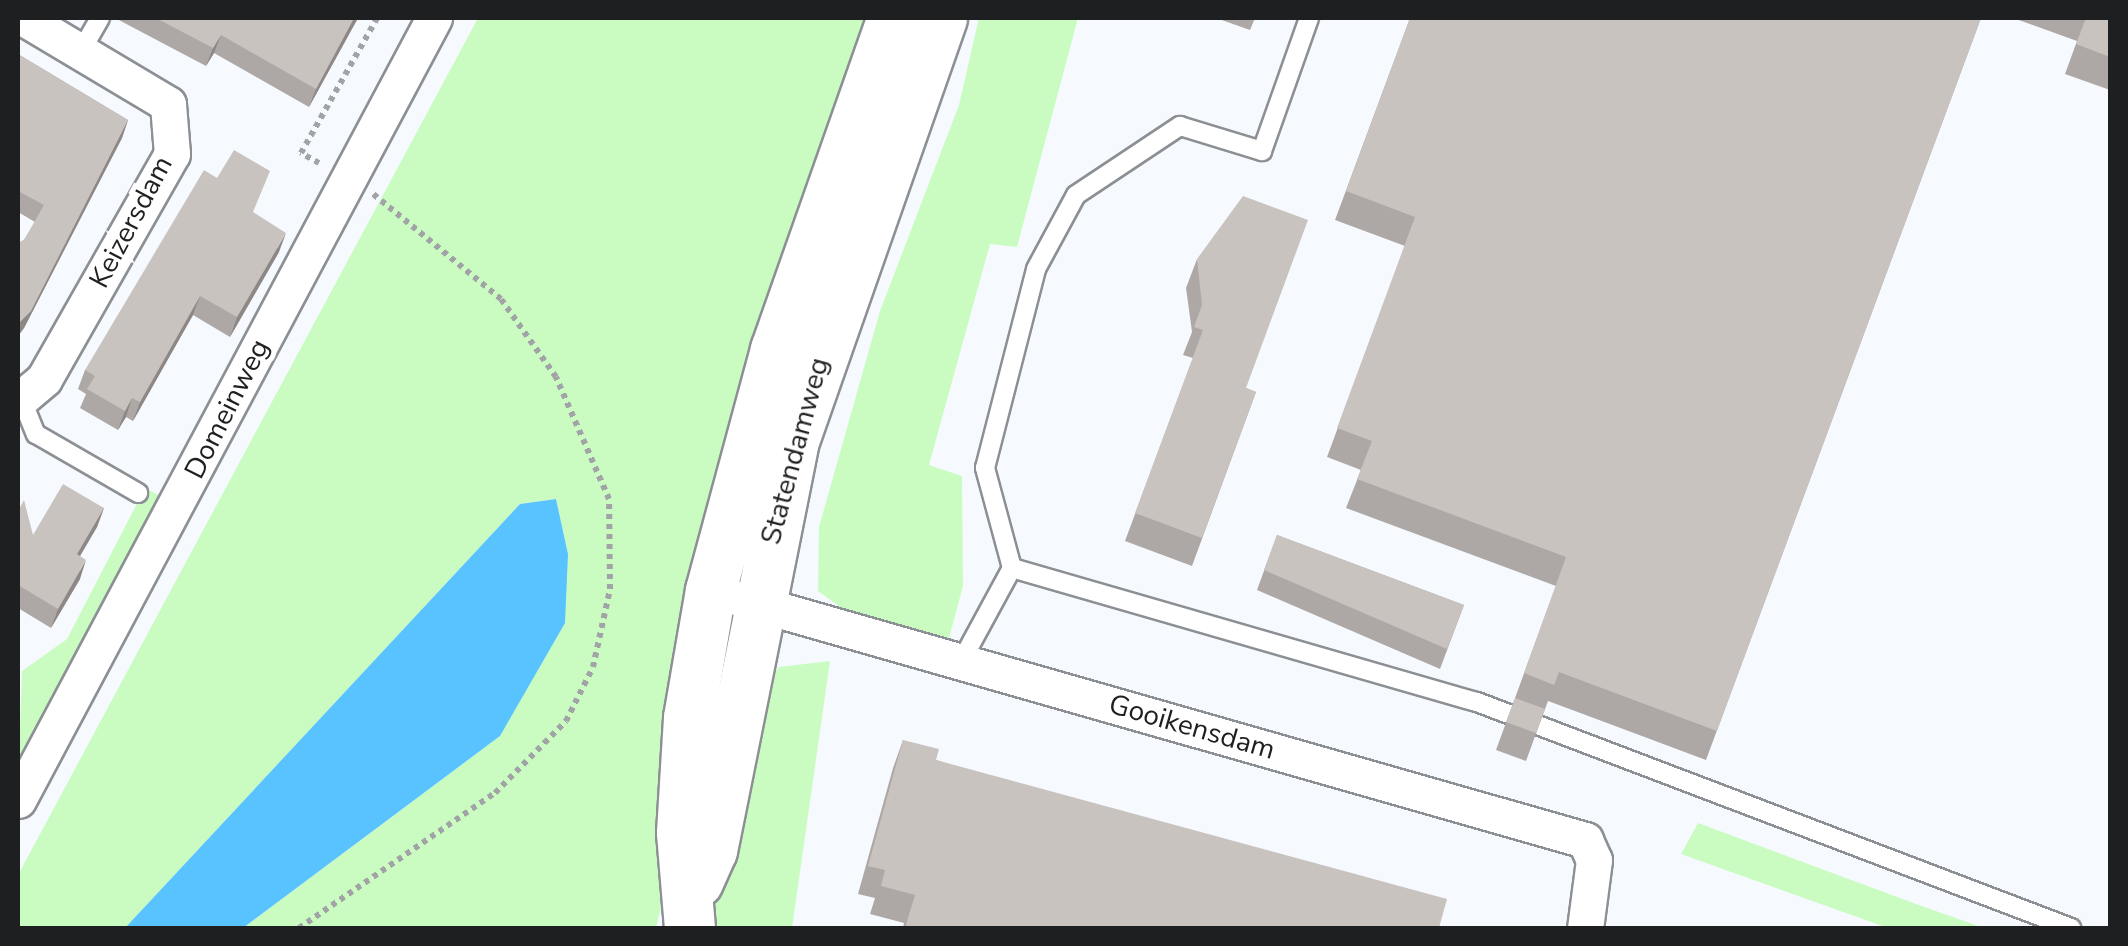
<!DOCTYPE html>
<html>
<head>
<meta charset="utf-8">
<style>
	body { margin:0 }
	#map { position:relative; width:2128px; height:946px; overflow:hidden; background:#f6faff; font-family:"Nunito Sans",sans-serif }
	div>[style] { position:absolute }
	.green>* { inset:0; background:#cafcc2 }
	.water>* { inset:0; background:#59c3ff }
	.path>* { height:6px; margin-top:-3px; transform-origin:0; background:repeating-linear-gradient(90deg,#a1a3a7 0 5px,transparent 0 10px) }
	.roads { filter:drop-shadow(2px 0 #8c9094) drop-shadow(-2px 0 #8c9094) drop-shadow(0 2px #8c9094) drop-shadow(0 -2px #8c9094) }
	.service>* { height:18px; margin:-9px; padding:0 9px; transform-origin:9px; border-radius:9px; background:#fff }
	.minor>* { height:35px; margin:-17.5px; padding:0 17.5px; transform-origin:17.5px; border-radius:17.5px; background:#fff }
	.secondary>* { height:50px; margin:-25px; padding:0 25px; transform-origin:25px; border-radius:25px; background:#fff }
	.wall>* { inset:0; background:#ada8a5 }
	.shaded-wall>* { inset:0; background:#8d8886 }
	.building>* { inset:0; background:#c9c3c0 }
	span { translate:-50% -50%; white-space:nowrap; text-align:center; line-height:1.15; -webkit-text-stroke:10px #fff; paint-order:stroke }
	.street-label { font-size:28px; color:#1e1f21 }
	.frame { position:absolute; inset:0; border:20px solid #1e1f21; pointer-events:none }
</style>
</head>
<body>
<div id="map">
	<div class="green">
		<div style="clip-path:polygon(478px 18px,873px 18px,656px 928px,243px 928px,500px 736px,568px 554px,556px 499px,520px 504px,125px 928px,18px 928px,18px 875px)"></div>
		<div style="clip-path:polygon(979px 18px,1078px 18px,1017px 247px,990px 244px,929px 465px,962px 476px,963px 586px,948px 642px,854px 617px,818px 591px,819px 527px,880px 311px,959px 105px)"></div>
		<div style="clip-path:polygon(145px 488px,168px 500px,18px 788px,22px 671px,67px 639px)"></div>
		<div style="clip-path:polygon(830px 661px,792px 928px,707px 928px,768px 681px,779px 667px)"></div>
		<div style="clip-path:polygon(1698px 823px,1916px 904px,1984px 928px,1888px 928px,1681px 854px)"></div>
	</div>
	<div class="water">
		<div style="clip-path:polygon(556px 499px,568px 554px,565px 623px,500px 736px,243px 928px,125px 928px,520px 504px)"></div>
	</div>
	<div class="path">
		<div style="left:319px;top:163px;width:21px;rotate:-151deg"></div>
		<div style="left:301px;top:153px;width:155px;rotate:-60.6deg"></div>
		<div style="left:299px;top:928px;width:238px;rotate:-34.6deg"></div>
		<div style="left:495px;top:793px;width:101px;rotate:-45.4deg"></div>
		<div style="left:566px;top:721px;width:60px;rotate:-63.4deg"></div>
		<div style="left:593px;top:667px;width:80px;rotate:-77.7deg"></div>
		<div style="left:610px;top:589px;width:90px;rotate:-90.6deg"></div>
		<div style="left:609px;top:499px;width:133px;rotate:-113.5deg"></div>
		<div style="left:556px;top:377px;width:95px;rotate:-125.2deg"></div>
		<div style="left:501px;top:299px;width:166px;rotate:-140.6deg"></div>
	</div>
	<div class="roads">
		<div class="service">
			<div style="left:81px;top:51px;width:38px;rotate:-60deg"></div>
			<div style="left:22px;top:400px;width:37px;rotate:68deg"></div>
			<div style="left:36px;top:434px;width:118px;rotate:30deg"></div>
			<div style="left:1012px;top:568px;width:484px;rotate:16.1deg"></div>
			<div style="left:1477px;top:702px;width:636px;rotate:20.83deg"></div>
			<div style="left:962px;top:660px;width:105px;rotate:-61.5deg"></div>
			<div style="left:1012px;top:568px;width:104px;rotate:-105.1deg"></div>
			<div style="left:985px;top:468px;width:205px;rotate:-75.6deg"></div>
			<div style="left:1036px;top:269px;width:84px;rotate:-61.6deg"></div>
			<div style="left:1076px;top:195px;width:125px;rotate:-33.6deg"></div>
			<div style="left:1180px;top:126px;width:86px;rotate:17deg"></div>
			<div style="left:1262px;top:151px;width:141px;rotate:-70.5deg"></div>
		</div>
		<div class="minor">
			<div style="left:18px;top:401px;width:34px;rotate:-40deg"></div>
			<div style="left:44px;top:379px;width:259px;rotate:-60.4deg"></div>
			<div style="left:172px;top:154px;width:50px;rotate:-94.6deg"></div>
			<div style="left:168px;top:104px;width:168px;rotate:-149.2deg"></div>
			<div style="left:741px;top:599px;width:878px;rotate:15.94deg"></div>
			<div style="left:1585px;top:840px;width:22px;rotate:66deg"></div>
			<div style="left:1594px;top:860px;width:69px;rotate:97.5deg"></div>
			<div style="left:18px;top:800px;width:886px;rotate:-61.99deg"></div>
		</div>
		<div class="secondary">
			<div style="left:698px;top:882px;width:34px;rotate:-66deg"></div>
			<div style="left:712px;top:851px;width:415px;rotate:-78.7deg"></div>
			<div style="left:793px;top:444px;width:451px;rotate:-70.7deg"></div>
			<div style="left:690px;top:928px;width:95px;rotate:-94.8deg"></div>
			<div style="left:682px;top:833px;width:115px;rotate:-86.5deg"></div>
			<div style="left:689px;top:718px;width:129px;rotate:-80.2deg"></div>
			<div style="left:711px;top:591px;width:250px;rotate:-74.9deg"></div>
			<div style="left:776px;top:350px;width:352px;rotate:-70.6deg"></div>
		</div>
	</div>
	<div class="wall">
		<div style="clip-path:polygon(115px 18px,358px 18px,309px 107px,214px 53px,206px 66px)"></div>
		<div style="clip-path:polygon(1216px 18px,1255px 18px,1250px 30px)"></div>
		<div style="clip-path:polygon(1410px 18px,1981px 18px,1706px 760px,1548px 701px,1526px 761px,1496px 750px,1556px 586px,1346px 508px,1361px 470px,1327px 457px,1405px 246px,1335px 220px)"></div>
		<div style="clip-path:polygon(2013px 18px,2110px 18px,2110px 90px,2065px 74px,2077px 41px)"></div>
		<div style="clip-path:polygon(18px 54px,128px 120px,122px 138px,24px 328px,18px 336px,18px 243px,24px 240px,35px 222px,18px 212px)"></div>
		<div style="clip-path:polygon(253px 213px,279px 252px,230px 337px,193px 315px,133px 421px,126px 417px,118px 430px,80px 408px,86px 394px,78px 389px,85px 370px)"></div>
		<div style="clip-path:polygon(1197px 259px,1246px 388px,1256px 392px,1192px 566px,1125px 541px,1193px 358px,1183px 355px,1192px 332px,1186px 288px)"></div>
		<div style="clip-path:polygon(104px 508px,97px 527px,80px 556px,80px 579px,51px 628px,18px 608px,18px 511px,33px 535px)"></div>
		<div style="clip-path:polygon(1277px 535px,1464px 605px,1440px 669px,1257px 590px)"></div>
		<div style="clip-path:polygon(903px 740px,936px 760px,1439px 928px,903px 928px,904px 923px,870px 914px,875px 898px,858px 894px,893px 768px)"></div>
	</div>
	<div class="shaded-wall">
		<div style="clip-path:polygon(354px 18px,358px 18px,309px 107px,316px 89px)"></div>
		<div style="clip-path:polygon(221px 35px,214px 53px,206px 66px,213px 48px)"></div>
		<div style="clip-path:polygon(128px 120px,122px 138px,24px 328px,18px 336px,18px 324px)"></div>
		<div style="clip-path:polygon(286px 233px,279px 252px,230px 337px,237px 317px)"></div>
		<div style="clip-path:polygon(200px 296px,193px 315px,133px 421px,140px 402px)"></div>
		<div style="clip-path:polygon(132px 398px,126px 417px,118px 430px,125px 411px)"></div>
		<div style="clip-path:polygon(104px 508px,97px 527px,70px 573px,77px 554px)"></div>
		<div style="clip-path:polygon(86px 560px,80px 579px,51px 628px,58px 609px)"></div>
	</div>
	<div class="building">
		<div style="clip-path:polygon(156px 18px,354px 18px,316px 89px,221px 35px,213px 48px)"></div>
		<div style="clip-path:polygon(1410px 18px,1981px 18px,1717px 731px,1559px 672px,1554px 685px,1524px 673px,1566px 557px,1357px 479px,1372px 441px,1337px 428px,1415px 217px,1346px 191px)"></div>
		<div style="clip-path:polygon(2086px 18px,2110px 18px,2110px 57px,2076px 44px)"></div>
		<div style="clip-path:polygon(18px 54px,128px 120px,31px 311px,18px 324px,18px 243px,24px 240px,44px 205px,18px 191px)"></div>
		<div style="clip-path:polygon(234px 150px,270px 171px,253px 212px,286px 233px,237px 317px,200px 296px,140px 402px,132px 398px,125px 411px,87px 389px,95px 376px,85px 370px,204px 170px,217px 178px)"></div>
		<div style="clip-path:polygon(1243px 196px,1308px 220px,1246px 388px,1256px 392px,1202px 538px,1135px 513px,1203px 330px,1194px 327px,1202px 305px,1197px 259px)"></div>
		<div style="clip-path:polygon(63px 484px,104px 508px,77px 554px,86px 560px,58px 609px,18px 585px,18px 511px,24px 500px,33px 535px)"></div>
		<div style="clip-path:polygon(1277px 535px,1464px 605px,1447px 649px,1264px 570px)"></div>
		<div style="clip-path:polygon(1515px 698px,1545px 709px,1536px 733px,1506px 722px)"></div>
		<div style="clip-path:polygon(903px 740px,939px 749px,936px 760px,1447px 899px,1439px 928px,905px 928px,915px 895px,881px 886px,885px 870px,868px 866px)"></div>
	</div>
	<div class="street-label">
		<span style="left:131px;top:222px;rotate:-62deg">Keizersdam</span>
		<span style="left:227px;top:409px;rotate:-63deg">Domeinweg</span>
		<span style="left:795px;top:451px;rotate:-75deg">Statendamweg</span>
		<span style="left:1192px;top:727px;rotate:16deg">Gooikensdam</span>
	</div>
	<div class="frame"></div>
</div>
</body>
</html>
